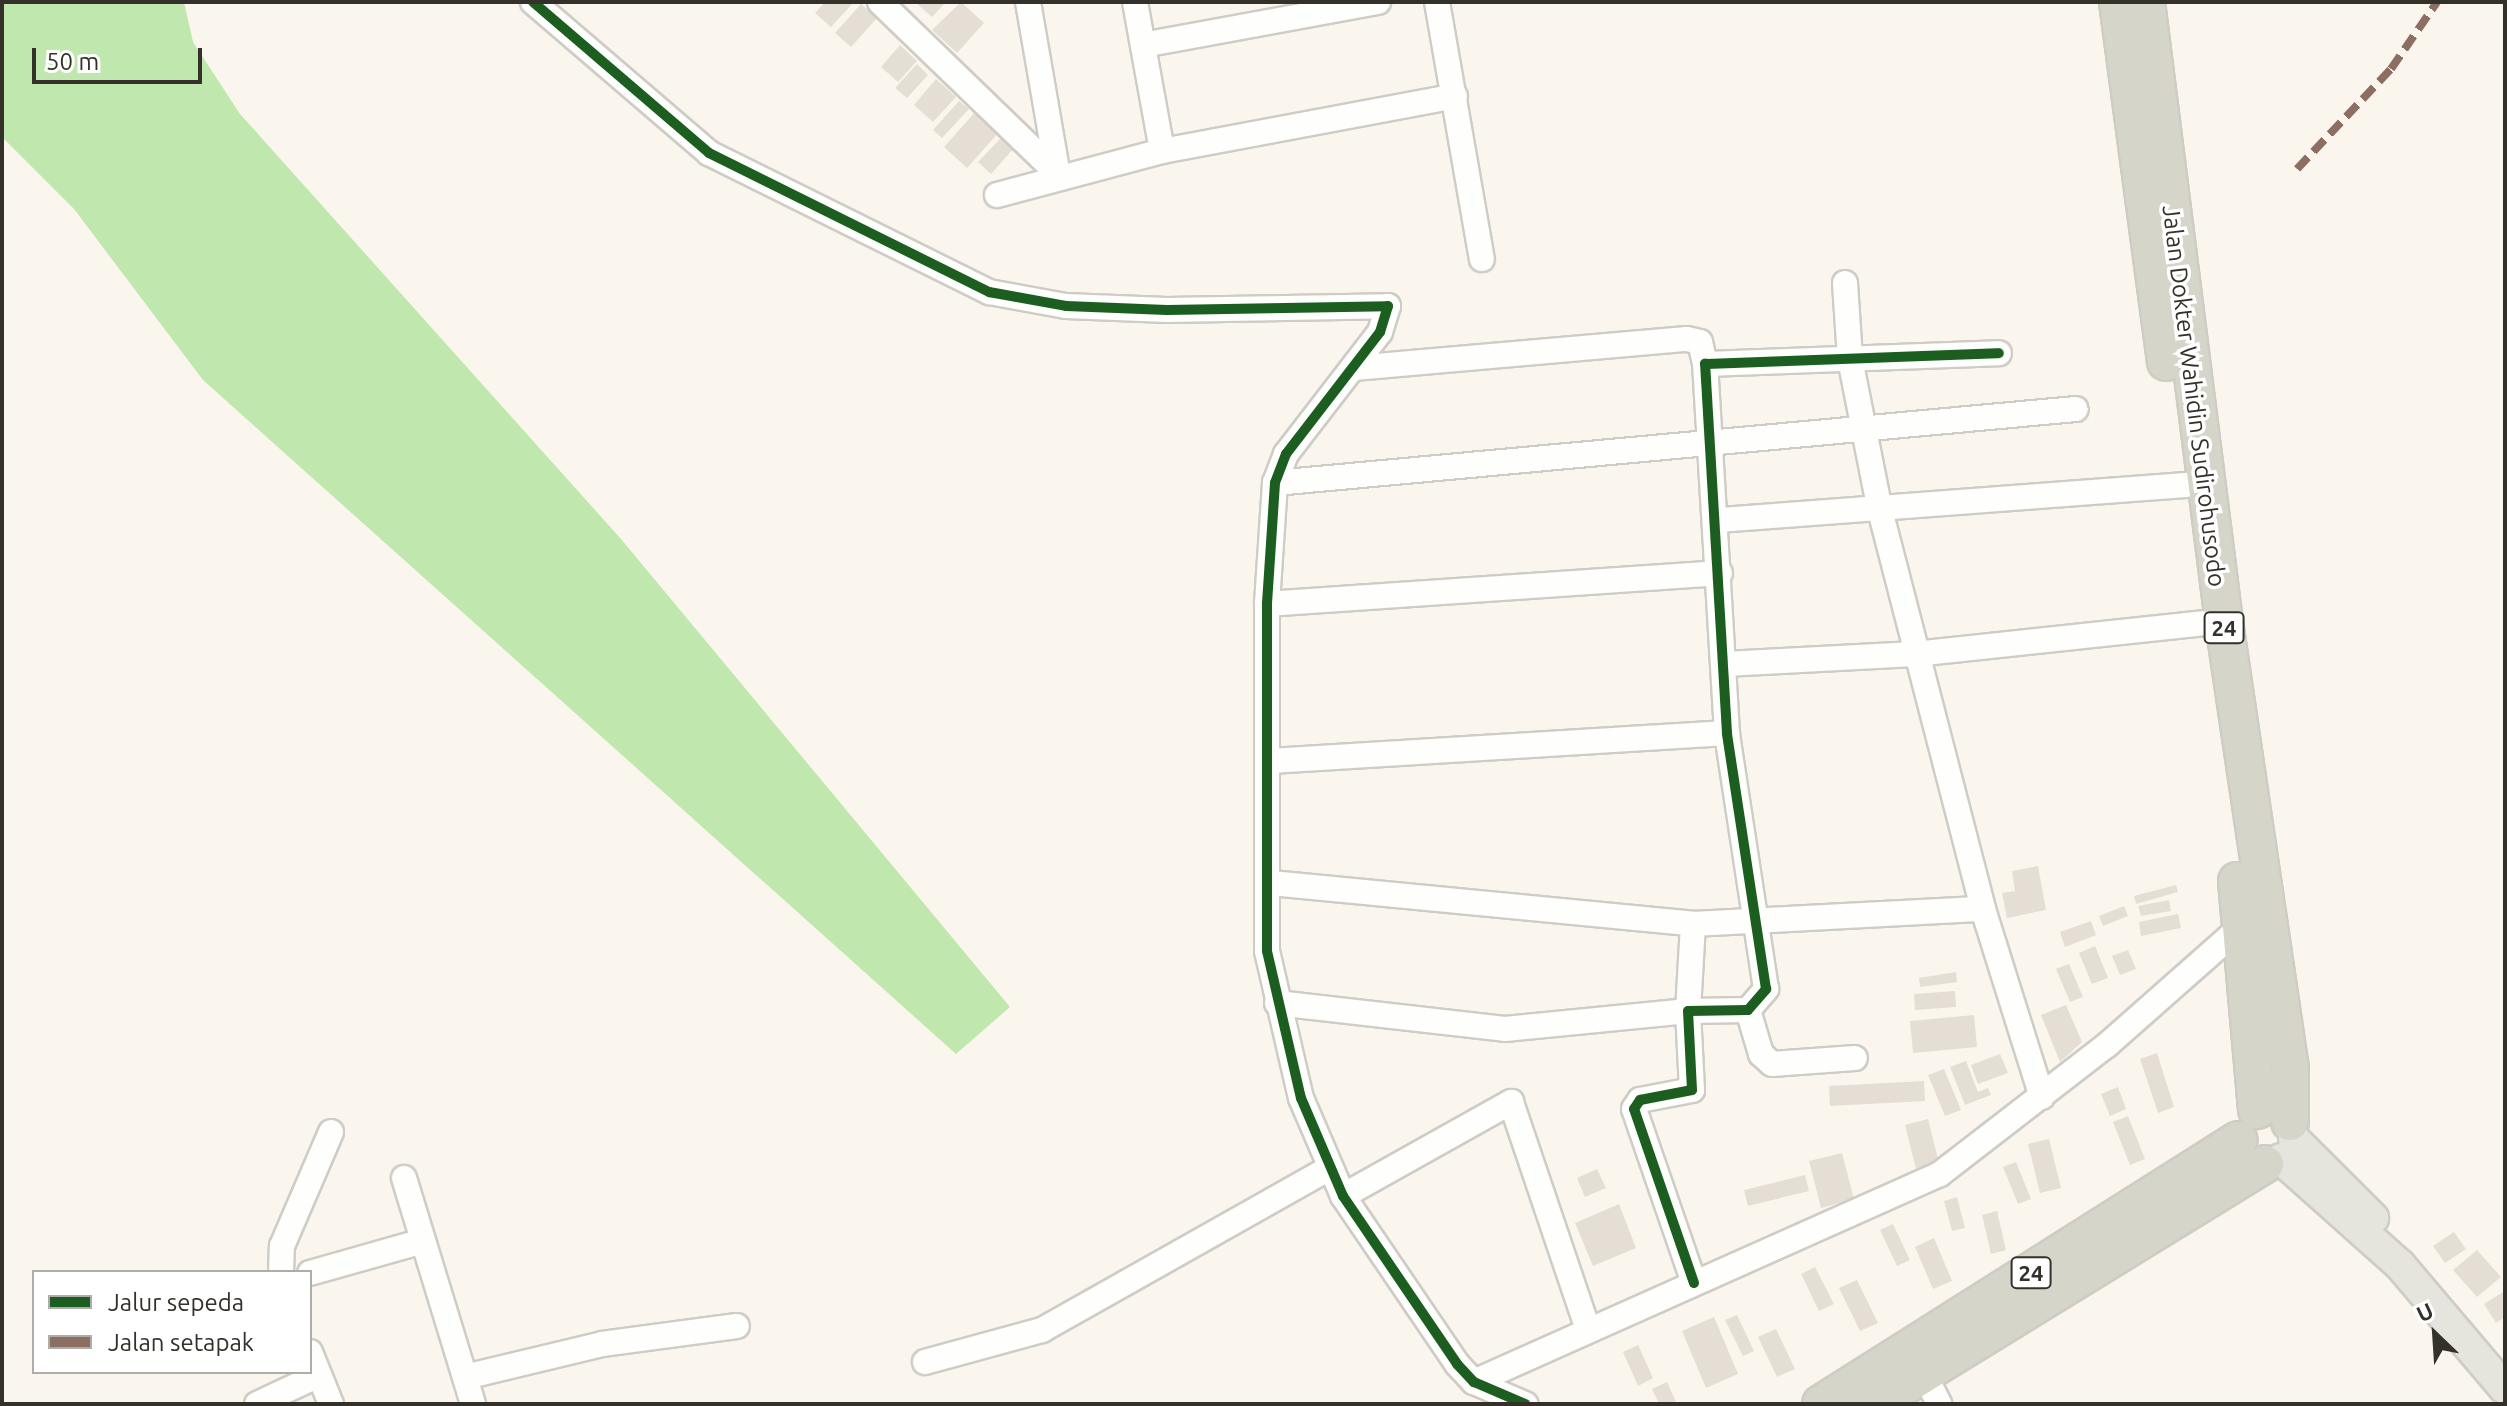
<!DOCTYPE html>
<html>
<head>
<meta charset="utf-8">
<style>
	body { margin:0 }
	#map { position:relative; width:2507px; height:1406px; overflow:hidden; background:#faf6ee; font-family:Ubuntu,sans-serif }
	div>[style] { position:absolute }
	.water>* { inset:0; background:#c0e8ae }
	.building>* { inset:0; background:#e5ded5 }
	.roads { filter:drop-shadow(2px 0 #cfccc6) drop-shadow(-2px 0 #cfccc6) drop-shadow(0 2px #cfccc6) drop-shadow(0 -2px #cfccc6) }
	.minor>* { height:24px; margin:-12px; padding:0 12px; transform-origin:12px; border-radius:12px; background:#fefefc }
	.major>* { height:30px; margin:-15px; padding:0 15px; transform-origin:15px; border-radius:15px; background:#e6e5dd }
	.highway>* { height:36px; margin:-18px; padding:0 18px; transform-origin:18px; border-radius:18px; background:#d5d5c9 }
	.quiet>* { height:8px; margin-top:-4px; transform-origin:0; background:repeating-linear-gradient(90deg,#8d6e63 0 16px,transparent 0 24px) }
	.cycleway>* { height:10px; margin:-5px; padding:0 5px; transform-origin:5px; border-radius:5px; background:#1b5e20 }
	span { translate:-50% -50%; white-space:nowrap; text-align:center; line-height:1.15; -webkit-text-stroke:7px #fff; paint-order:stroke }
	.shield-label span { padding:2px 6px; background:#fff; border:2px solid; border-radius:6px; -webkit-text-stroke-width:0 }
	.shield-label { font-size:22px; color:#34312b; font-weight:700 }
	.street-label { font-size:24px; color:#34312b }
	.frame { position:absolute; inset:0; border:4px solid #34312b; pointer-events:none }
	.legend { position:absolute; left:32px; top:1270px; width:280px; height:104px; box-sizing:border-box; background:#fff; border:2px solid #aeadaa; margin:0; padding:10px 14px; list-style:none; font-size:24px; color:#34312b }
	.legend li { display:flex; align-items:center; gap:16px; height:40px }
	.legend b { width:40px; border:2px solid #aeadaa }
	.north { position:absolute; left:2395px; top:1294px; width:80px; height:80px; -webkit-text-stroke:6px #fff; paint-order:stroke; rotate:335deg; font-size:22px; font-weight:700; line-height:32px; text-align:center; color:#34312b }
	.north::after { content:''; display:block; margin:auto; width:28px; height:36px; background:#34312b; clip-path:polygon(50% 0,100% 100%,50% 72%,0 100%) }
	.scale { position:absolute; left:32px; top:48px; width:170px; height:36px; box-sizing:border-box; border:4px solid #34312b; border-top:0; padding-left:10px; font-size:24px; line-height:28px; white-space:nowrap; color:#34312b; -webkit-text-stroke:6px #fff; paint-order:stroke }
</style>
</head>
<body>
<div id="map">
	<div class="water">
		<div style="clip-path:polygon(2px 2px,184px 2px,193px 42px,240px 114px,621px 539px,1010px 1007px,956px 1054px,203px 380px,74px 209px,2px 137px)"></div>
	</div>
	<div class="building">
		<div style="clip-path:polygon(825px 2px,854px 2px,831px 27px,815px 13px)"></div>
		<div style="clip-path:polygon(915px 2px,946px 2px,932px 17px)"></div>
		<div style="clip-path:polygon(961px 2px,984px 23px,957px 53px,932px 30px)"></div>
		<div style="clip-path:polygon(861px 4px,877px 18px,851px 47px,835px 33px)"></div>
		<div style="clip-path:polygon(900px 45px,917px 61px,898px 82px,881px 67px)"></div>
		<div style="clip-path:polygon(917px 64px,928px 75px,907px 98px,895px 88px)"></div>
		<div style="clip-path:polygon(936px 79px,956px 97px,933px 122px,914px 105px)"></div>
		<div style="clip-path:polygon(959px 101px,969px 109px,942px 138px,933px 130px)"></div>
		<div style="clip-path:polygon(976px 111px,999px 132px,967px 168px,944px 147px)"></div>
		<div style="clip-path:polygon(1002px 137px,1014px 148px,991px 174px,978px 162px)"></div>
		<div style="clip-path:polygon(2038px 866px,2046px 910px,2007px 918px,2002px 893px,2015px 891px,2012px 871px)"></div>
		<div style="clip-path:polygon(2176px 885px,2178px 892px,2136px 904px,2134px 896px)"></div>
		<div style="clip-path:polygon(2169px 900px,2171px 911px,2141px 916px,2138px 906px)"></div>
		<div style="clip-path:polygon(2124px 906px,2128px 916px,2103px 926px,2099px 916px)"></div>
		<div style="clip-path:polygon(2178px 914px,2181px 928px,2141px 936px,2139px 922px)"></div>
		<div style="clip-path:polygon(2091px 921px,2096px 935px,2065px 947px,2060px 932px)"></div>
		<div style="clip-path:polygon(2095px 946px,2108px 978px,2092px 984px,2079px 953px)"></div>
		<div style="clip-path:polygon(2128px 950px,2136px 969px,2120px 975px,2112px 956px)"></div>
		<div style="clip-path:polygon(2069px 964px,2083px 997px,2070px 1002px,2056px 969px)"></div>
		<div style="clip-path:polygon(1956px 972px,1957px 982px,1920px 987px,1919px 978px)"></div>
		<div style="clip-path:polygon(1955px 991px,1956px 1007px,1915px 1010px,1914px 994px)"></div>
		<div style="clip-path:polygon(2066px 1005px,2082px 1042px,2060px 1062px,2041px 1015px)"></div>
		<div style="clip-path:polygon(1974px 1015px,1977px 1047px,1913px 1053px,1910px 1021px)"></div>
		<div style="clip-path:polygon(2157px 1053px,2174px 1107px,2158px 1113px,2140px 1059px)"></div>
		<div style="clip-path:polygon(2000px 1054px,2008px 1073px,1978px 1084px,1971px 1065px)"></div>
		<div style="clip-path:polygon(1966px 1061px,1978px 1092px,1988px 1088px,1991px 1095px,1965px 1105px,1950px 1067px)"></div>
		<div style="clip-path:polygon(1944px 1069px,1961px 1110px,1945px 1116px,1928px 1075px)"></div>
		<div style="clip-path:polygon(1924px 1081px,1925px 1101px,1830px 1106px,1829px 1086px)"></div>
		<div style="clip-path:polygon(2118px 1087px,2126px 1109px,2110px 1116px,2101px 1094px)"></div>
		<div style="clip-path:polygon(2128px 1116px,2145px 1159px,2130px 1165px,2113px 1122px)"></div>
		<div style="clip-path:polygon(1928px 1119px,1939px 1163px,1916px 1169px,1905px 1125px)"></div>
		<div style="clip-path:polygon(2049px 1139px,2061px 1188px,2040px 1193px,2028px 1144px)"></div>
		<div style="clip-path:polygon(1842px 1153px,1854px 1199px,1821px 1208px,1809px 1161px)"></div>
		<div style="clip-path:polygon(2016px 1162px,2031px 1199px,2018px 1204px,2003px 1167px)"></div>
		<div style="clip-path:polygon(1597px 1169px,1606px 1188px,1585px 1197px,1577px 1178px)"></div>
		<div style="clip-path:polygon(1805px 1175px,1809px 1191px,1748px 1206px,1744px 1190px)"></div>
		<div style="clip-path:polygon(1957px 1197px,1965px 1228px,1952px 1231px,1944px 1201px)"></div>
		<div style="clip-path:polygon(1619px 1204px,1636px 1248px,1593px 1266px,1575px 1223px)"></div>
		<div style="clip-path:polygon(1997px 1211px,2006px 1250px,1991px 1254px,1982px 1215px)"></div>
		<div style="clip-path:polygon(1893px 1224px,1910px 1260px,1897px 1266px,1880px 1230px)"></div>
		<div style="clip-path:polygon(2454px 1232px,2466px 1249px,2445px 1263px,2433px 1246px)"></div>
		<div style="clip-path:polygon(1934px 1238px,1952px 1281px,1933px 1289px,1915px 1247px)"></div>
		<div style="clip-path:polygon(2477px 1250px,2501px 1277px,2477px 1297px,2453px 1270px)"></div>
		<div style="clip-path:polygon(1815px 1267px,1834px 1304px,1819px 1311px,1801px 1274px)"></div>
		<div style="clip-path:polygon(1857px 1280px,1878px 1323px,1860px 1331px,1839px 1288px)"></div>
		<div style="clip-path:polygon(2503px 1292px,2505px 1317px,2496px 1323px,2484px 1304px)"></div>
		<div style="clip-path:polygon(1737px 1315px,1754px 1351px,1743px 1356px,1725px 1320px)"></div>
		<div style="clip-path:polygon(1714px 1317px,1738px 1374px,1706px 1388px,1682px 1331px)"></div>
		<div style="clip-path:polygon(1776px 1329px,1795px 1369px,1777px 1377px,1758px 1337px)"></div>
		<div style="clip-path:polygon(1638px 1345px,1653px 1378px,1638px 1386px,1623px 1352px)"></div>
		<div style="clip-path:polygon(1667px 1382px,1677px 1404px,1659px 1404px,1652px 1389px)"></div>
	</div>
	<div class="roads">
		<div class="minor">
			<div style="left:533px;top:2px;width:232px;rotate:40.6deg"></div>
			<div style="left:709px;top:153px;width:313px;rotate:26.4deg"></div>
			<div style="left:989px;top:292px;width:78px;rotate:10.3deg"></div>
			<div style="left:1066px;top:306px;width:101px;rotate:2.3deg"></div>
			<div style="left:1167px;top:310px;width:221px;rotate:-1deg"></div>
			<div style="left:1388px;top:306px;width:27px;rotate:107deg"></div>
			<div style="left:1380px;top:332px;width:154px;rotate:127.6deg"></div>
			<div style="left:1286px;top:454px;width:31px;rotate:111deg"></div>
			<div style="left:1275px;top:483px;width:121px;rotate:93.8deg"></div>
			<div style="left:1267px;top:604px;width:347px;rotate:90deg"></div>
			<div style="left:1267px;top:951px;width:151px;rotate:77deg"></div>
			<div style="left:1301px;top:1098px;width:107px;rotate:66.8deg"></div>
			<div style="left:1343px;top:1196px;width:203px;rotate:55.8deg"></div>
			<div style="left:1457px;top:1364px;width:25px;rotate:47deg"></div>
			<div style="left:1474px;top:1382px;width:56px;rotate:23.3deg"></div>
			<div style="left:880px;top:2px;width:246px;rotate:44deg"></div>
			<div style="left:1028px;top:2px;width:177px;rotate:80.2deg"></div>
			<div style="left:1135px;top:2px;width:151px;rotate:79.7deg"></div>
			<div style="left:1437px;top:2px;width:261px;rotate:80.1deg"></div>
			<div style="left:1143px;top:45px;width:239px;rotate:-10.4deg"></div>
			<div style="left:997px;top:195px;width:171px;rotate:-14.9deg"></div>
			<div style="left:1162px;top:151px;width:298px;rotate:-10.6deg"></div>
			<div style="left:1845px;top:283px;width:76px;rotate:86.2deg"></div>
			<div style="left:1850px;top:359px;width:154px;rotate:78.8deg"></div>
			<div style="left:1880px;top:510px;width:412px;rotate:75.5deg"></div>
			<div style="left:1983px;top:909px;width:197px;rotate:72.6deg"></div>
			<div style="left:1354px;top:368px;width:334px;rotate:-5deg"></div>
			<div style="left:1687px;top:339px;width:13px;rotate:13deg"></div>
			<div style="left:1700px;top:342px;width:23px;rotate:77deg"></div>
			<div style="left:1275px;top:483px;width:804px;rotate:-5.28deg"></div>
			<div style="left:1720px;top:520px;width:468px;rotate:-4.3deg"></div>
			<div style="left:1267px;top:604px;width:454px;rotate:-3.9deg"></div>
			<div style="left:1725px;top:664px;width:190px;rotate:-3deg"></div>
			<div style="left:1915px;top:654px;width:292px;rotate:-6.1deg"></div>
			<div style="left:1270px;top:761px;width:458px;rotate:-3.5deg"></div>
			<div style="left:1271px;top:883px;width:424px;rotate:5.5deg"></div>
			<div style="left:1693px;top:924px;width:290px;rotate:-3deg"></div>
			<div style="left:1277px;top:1003px;width:229px;rotate:6.5deg"></div>
			<div style="left:1505px;top:1029px;width:184px;rotate:-5.6deg"></div>
			<div style="left:1688px;top:1011px;width:87px;rotate:-86.7deg"></div>
			<div style="left:1748px;top:1010px;width:46px;rotate:73.5deg"></div>
			<div style="left:1761px;top:1054px;width:15px;rotate:42deg"></div>
			<div style="left:1772px;top:1064px;width:83px;rotate:-4.1deg"></div>
			<div style="left:404px;top:1178px;width:236px;rotate:73deg"></div>
			<div style="left:1343px;top:1196px;width:193px;rotate:-29.2deg"></div>
			<div style="left:1511px;top:1102px;width:241px;rotate:71.3deg"></div>
			<div style="left:281px;top:1272px;width:26px;rotate:-88deg"></div>
			<div style="left:282px;top:1246px;width:124px;rotate:-66.7deg"></div>
			<div style="left:310px;top:1273px;width:117px;rotate:-15.8deg"></div>
			<div style="left:1694px;top:1283px;width:184px;rotate:-109deg"></div>
			<div style="left:1634px;top:1109px;width:11px;rotate:-56deg"></div>
			<div style="left:1640px;top:1100px;width:53px;rotate:-10.9deg"></div>
			<div style="left:1692px;top:1090px;width:79px;rotate:-92.9deg"></div>
			<div style="left:1688px;top:1011px;width:60px;rotate:-1deg"></div>
			<div style="left:1748px;top:1010px;width:28px;rotate:-49deg"></div>
			<div style="left:1766px;top:989px;width:259px;rotate:-98.7deg"></div>
			<div style="left:1727px;top:733px;width:370px;rotate:-93.4deg"></div>
			<div style="left:1705px;top:364px;width:294px;rotate:-2.1deg"></div>
			<div style="left:310px;top:1352px;width:56px;rotate:68deg"></div>
			<div style="left:925px;top:1362px;width:121px;rotate:-15.3deg"></div>
			<div style="left:1042px;top:1330px;width:330px;rotate:-29.4deg"></div>
			<div style="left:1924px;top:1374px;width:34px;rotate:63deg"></div>
			<div style="left:465px;top:1377px;width:141px;rotate:-13.5deg"></div>
			<div style="left:602px;top:1344px;width:136px;rotate:-7.6deg"></div>
			<div style="left:1474px;top:1382px;width:510px;rotate:-24.05deg"></div>
			<div style="left:1940px;top:1174px;width:211px;rotate:-37.7deg"></div>
			<div style="left:2107px;top:1045px;width:181px;rotate:-41.4deg"></div>
			<div style="left:257px;top:1404px;width:68px;rotate:-25.1deg"></div>
		</div>
		<div class="major">
			<div style="left:2294px;top:1139px;width:112px;rotate:45deg"></div>
			<div style="left:2281px;top:1159px;width:159px;rotate:41.7deg"></div>
			<div style="left:2400px;top:1265px;width:162px;rotate:49.7deg"></div>
		</div>
		<div class="highway">
			<div style="left:2118px;top:2px;width:363px;rotate:82.4deg"></div>
			<div style="left:2146px;top:2px;width:625px;rotate:82.83deg"></div>
			<div style="left:2224px;top:622px;width:451px;rotate:81.6deg"></div>
			<div style="left:2290px;top:1068px;width:54px;rotate:90deg"></div>
			<div style="left:2237px;top:881px;width:230px;rotate:85deg"></div>
			<div style="left:1821px;top:1404px;width:494px;rotate:-32.3deg"></div>
			<div style="left:1875px;top:1404px;width:458px;rotate:-31.6deg"></div>
		</div>
	</div>
	<div class="quiet">
		<div style="left:2297px;top:169px;width:137px;rotate:-46.8deg"></div>
		<div style="left:2391px;top:69px;width:81px;rotate:-55.5deg"></div>
	</div>
	<div class="cycleway">
		<div style="left:533px;top:2px;width:232px;rotate:40.6deg"></div>
		<div style="left:709px;top:153px;width:313px;rotate:26.4deg"></div>
		<div style="left:989px;top:292px;width:78px;rotate:10.3deg"></div>
		<div style="left:1066px;top:306px;width:101px;rotate:2.3deg"></div>
		<div style="left:1167px;top:310px;width:221px;rotate:-1deg"></div>
		<div style="left:1388px;top:306px;width:27px;rotate:107deg"></div>
		<div style="left:1380px;top:332px;width:154px;rotate:127.6deg"></div>
		<div style="left:1286px;top:454px;width:31px;rotate:111deg"></div>
		<div style="left:1275px;top:483px;width:121px;rotate:93.8deg"></div>
		<div style="left:1267px;top:604px;width:347px;rotate:90deg"></div>
		<div style="left:1267px;top:951px;width:151px;rotate:77deg"></div>
		<div style="left:1301px;top:1098px;width:107px;rotate:66.8deg"></div>
		<div style="left:1343px;top:1196px;width:203px;rotate:55.8deg"></div>
		<div style="left:1457px;top:1364px;width:25px;rotate:47deg"></div>
		<div style="left:1474px;top:1382px;width:56px;rotate:23.3deg"></div>
		<div style="left:1694px;top:1283px;width:184px;rotate:-109deg"></div>
		<div style="left:1634px;top:1109px;width:11px;rotate:-56deg"></div>
		<div style="left:1640px;top:1100px;width:53px;rotate:-10.9deg"></div>
		<div style="left:1692px;top:1090px;width:79px;rotate:-92.9deg"></div>
		<div style="left:1688px;top:1011px;width:60px;rotate:-1deg"></div>
		<div style="left:1748px;top:1010px;width:28px;rotate:-49deg"></div>
		<div style="left:1766px;top:989px;width:259px;rotate:-98.7deg"></div>
		<div style="left:1727px;top:733px;width:370px;rotate:-93.4deg"></div>
		<div style="left:1705px;top:364px;width:294px;rotate:-2.1deg"></div>
	</div>
	<div class="shield-label">
		<span style="left:2224px;top:628px">24</span>
		<span style="left:2031px;top:1273px">24</span>
	</div>
	<div class="street-label">
		<span style="left:2194px;top:396px;rotate:83deg">Jalan Dokter Wahidin Sudirohusodo</span>
	</div>
	<div class="frame"></div>
	<ul class="legend">
	<li><b style="height:10px;background:#1b5e20"></b>Jalur sepeda</li>
	<li><b style="height:10px;background:#8d6e63"></b>Jalan setapak</li>
	</ul>
	<div class="north">U</div>
	<div class="scale">50 m</div>
</div>
</body>
</html>
